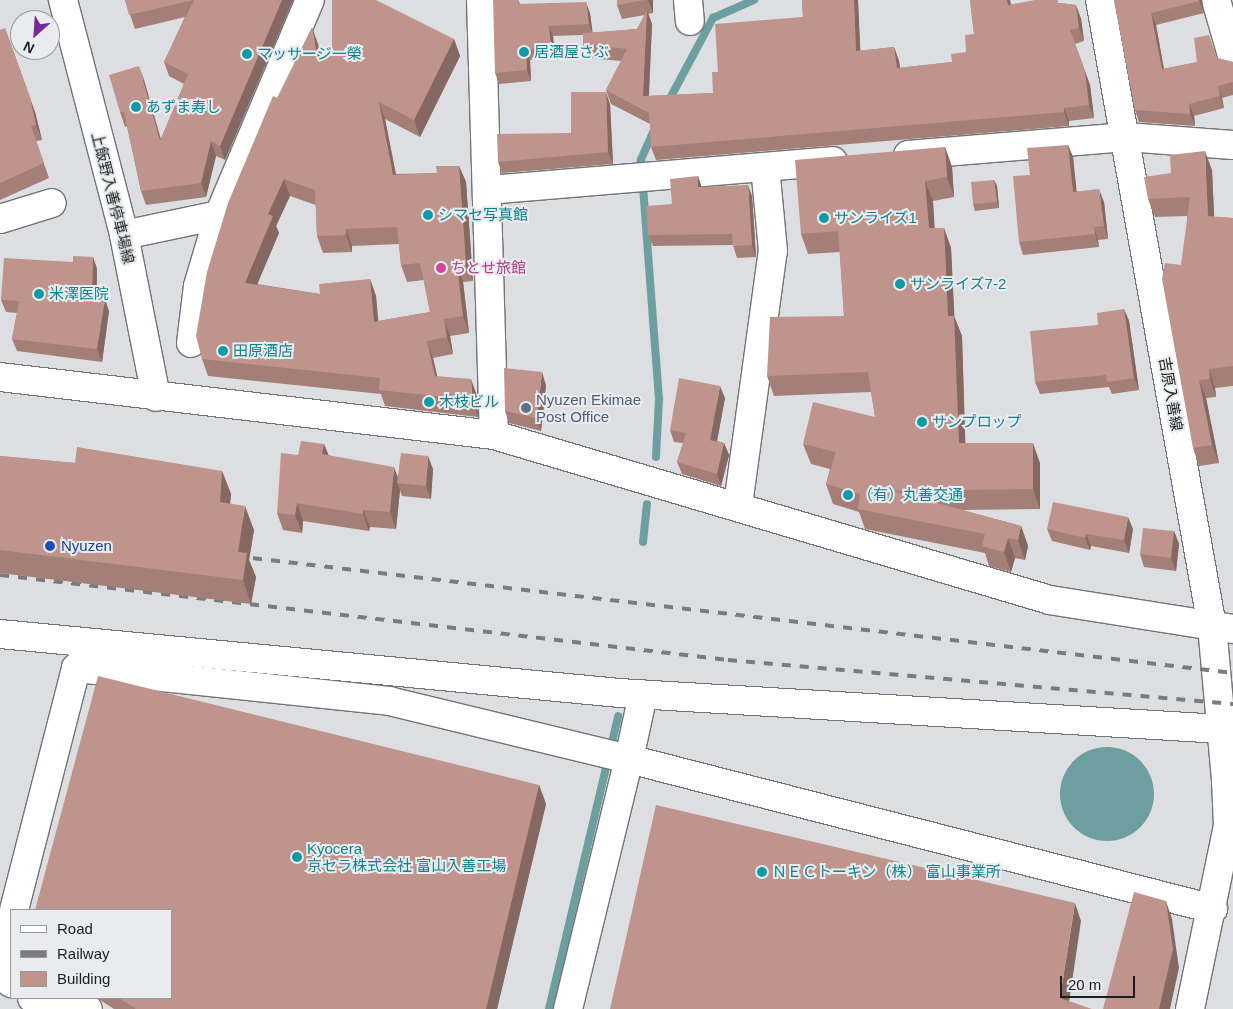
<!DOCTYPE html>
<html>
<head>
<meta charset="utf-8">
<style>
	body { margin:0 }
	#map { position:relative; width:1233px; height:1009px; overflow:hidden; background:#dddee1; font-family:Helvetica,"Noto Sans JP",sans-serif }
	div>[style] { position:absolute }
	.water>* { inset:0; background:#6d9fa0 }
	.round { border-radius:50% }
	.stream>* { height:8px; margin:-4px; padding:0 4px; transform-origin:4px; border-radius:4px; background:#6d9fa0 }
	.roads { filter:drop-shadow(1px 0 #727375) drop-shadow(-1px 0 #727375) drop-shadow(0 1px #727375) drop-shadow(0 -1px #727375) }
	.minor>* { height:28px; margin:-14px; padding:0 14px; transform-origin:14px; border-radius:14px; background:#fff }
	.major>* { height:28px; margin:-14px; padding:0 14px; transform-origin:14px; border-radius:14px; background:#fff }
	.rail>* { height:4px; margin-top:-2px; transform-origin:0; background:repeating-linear-gradient(90deg,#7b7b7d 0 9px,transparent 0 18px) }
	.wall>* { inset:0; background:#a47f78 }
	.shaded-wall>* { inset:0; background:#866862 }
	.building>* { inset:0; background:#bf948c }
	.dots>* { width:14px; height:14px; translate:-50% -50%; box-sizing:border-box; border:2px solid #eaebee; border-radius:50% }
	span { translate:-50% -50%; white-space:nowrap; text-align:center; line-height:1.15; -webkit-text-stroke:4px #eaebee; paint-order:stroke }
	.culture-label { font-size:15px; color:#0d838f }
	.left { translate:0 -50%; text-align:left }
	.street-label { font-size:15px; color:#1d1d1e }
	.hotel-label { font-size:15px; color:#b23c85 }
	.service-label { font-size:15px; color:#4e5e75 }
	.transit-label { font-size:15px; color:#164399 }
	.legend { position:absolute; left:10px; top:909px; width:162px; height:90px; box-sizing:border-box; background:#eaebee; border:1px solid #98999b; margin:0; padding:6px 9px; list-style:none; font-size:15px; color:#1d1d1e }
	.legend li { display:flex; align-items:center; gap:10px; height:25px }
	.legend b { width:25px; border:1px solid #98999b }
	.north { position:absolute; left:10px; top:10px; width:50px; height:50px; box-sizing:border-box; background:#eaebee; border:1px solid #98999b; border-radius:50%; rotate:206deg; font-size:14px; font-weight:700; line-height:20px; text-align:center; color:#1d1d1e }
	.north::after { content:''; display:block; margin:auto; width:18px; height:22px; background:#792898; clip-path:polygon(50% 0,100% 100%,50% 72%,0 100%) }
	.scale { position:absolute; left:1060px; top:976px; width:75px; height:22px; box-sizing:border-box; border:2px solid #1d1d1e; border-top:0; padding-left:6px; font-size:15px; line-height:18px; white-space:nowrap; color:#1d1d1e; -webkit-text-stroke:4px #eaebee; paint-order:stroke }
</style>
</head>
<body>
<div id="map">
	<div class="water">
		<div class="round" style="left:1060px;top:747px;width:94px;height:94px"></div>
	</div>
	<div class="stream">
		<div style="left:667px;top:104px;width:98px;rotate:-61.9deg"></div>
		<div style="left:713px;top:18px;width:45px;rotate:-23.7deg"></div>
		<div style="left:655px;top:128px;width:35px;rotate:114deg"></div>
		<div style="left:641px;top:160px;width:240px;rotate:85.7deg"></div>
		<div style="left:659px;top:399px;width:58px;rotate:93deg"></div>
		<div style="left:643px;top:542px;width:38px;rotate:-84deg"></div>
		<div style="left:549px;top:1009px;width:301px;rotate:-76.7deg"></div>
	</div>
	<div class="roads">
		<div class="minor">
			<div style="left:481px;top:0;width:435px;rotate:88.3deg"></div>
			<div style="left:688px;top:0;width:21px;rotate:85deg"></div>
			<div style="left:1216px;top:0;width:61px;rotate:73.9deg"></div>
			<div style="left:908px;top:155px;width:219px;rotate:-4.7deg"></div>
			<div style="left:1126px;top:137px;width:107px;rotate:4.3deg"></div>
			<div style="left:489px;top:190px;width:345px;rotate:-4.8deg"></div>
			<div style="left:0;top:219px;width:54px;rotate:-17.1deg"></div>
			<div style="left:124px;top:235px;width:97px;rotate:-11.9deg"></div>
			<div style="left:219px;top:215px;width:233px;rotate:-67.1deg"></div>
			<div style="left:191px;top:343px;width:57px;rotate:-83deg"></div>
			<div style="left:198px;top:286px;width:74px;rotate:-73.5deg"></div>
			<div style="left:0;top:377px;width:497px;rotate:6.7deg"></div>
			<div style="left:494px;top:435px;width:580px;rotate:16.53deg"></div>
			<div style="left:1050px;top:600px;width:185px;rotate:9deg"></div>
			<div style="left:738px;top:505px;width:256px;rotate:-82.2deg"></div>
			<div style="left:773px;top:251px;width:84px;rotate:-95.4deg"></div>
			<div style="left:0;top:634px;width:622px;rotate:5.44deg"></div>
			<div style="left:619px;top:693px;width:604px;rotate:3.42deg"></div>
			<div style="left:14px;top:910px;width:250px;rotate:-75.6deg"></div>
			<div style="left:76px;top:668px;width:315px;rotate:6deg"></div>
			<div style="left:389px;top:701px;width:247px;rotate:13.6deg"></div>
			<div style="left:629px;top:759px;width:66px;rotate:-77.8deg"></div>
			<div style="left:11px;top:920px;width:35px;rotate:105deg"></div>
			<div style="left:2px;top:954px;width:11px;rotate:34deg"></div>
			<div style="left:0;top:975px;width:14px;rotate:36deg"></div>
			<div style="left:32px;top:998px;width:20px;rotate:33deg"></div>
			<div style="left:71px;top:998px;width:20px;rotate:33deg"></div>
			<div style="left:568px;top:1009px;width:257px;rotate:-76.3deg"></div>
			<div style="left:629px;top:759px;width:603px;rotate:14.4deg"></div>
			<div style="left:1190px;top:1009px;width:187px;rotate:-78.3deg"></div>
			<div style="left:1228px;top:826px;width:45px;rotate:-92.5deg"></div>
		</div>
		<div class="major">
			<div style="left:63px;top:0;width:243px;rotate:75.4deg"></div>
			<div style="left:124px;top:235px;width:165px;rotate:78.8deg"></div>
			<div style="left:1100px;top:0;width:636px;rotate:79.86deg"></div>
			<div style="left:1212px;top:626px;width:156px;rotate:84.8deg"></div>
			<div style="left:1226px;top:781px;width:9px;rotate:36deg"></div>
		</div>
	</div>
	<div class="rail">
		<div style="left:235px;top:556px;width:1005px;rotate:6.69deg"></div>
		<div style="left:0;top:575px;width:733px;rotate:6.66deg"></div>
		<div style="left:728px;top:660px;width:507px;rotate:4.98deg"></div>
	</div>
	<div class="wall">
		<div style="clip-path:polygon(125px 0,293px 0,225px 160px,216px 156px,206px 197px,146px 205px,141px 191px,127px 126px,125px 127px,120px 112px,144px 80px,161px 139px,184px 84px,169px 76px,164px 62px,185px 17px,135px 29px)"></div>
		<div style="clip-path:polygon(518px 0,520px 4px,590px 13px,592px 33px,637px 29px,645px 15px,622px 19px,617px 5px,617px 0,653px 0,653px 13px,648px 14px,652px 24px,649px 96px,713px 93px,718px 72px,803px 17px,802px 0,858px 0,860px 51px,894px 47px,899px 61px,900px 68px,952px 62px,966px 52px,974px 34px,970px 0,1010px 0,1011px 4px,1060px 3px,1076px 5px,1081px 19px,1084px 41px,1075px 44px,1090px 85px,1094px 118px,1069px 121px,1069px 126px,656px 160px,651px 147px,650px 124px,611px 104px,606px 90px,621px 61px,588px 58px,583px 44px,583px 35px,553px 36px,555px 58px,530px 60px,531px 81px,499px 84px,495px 73px)"></div>
		<div style="clip-path:polygon(1114px 0,1202px 0,1204px 13px,1156px 25px,1164px 69px,1217px 58px,1233px 62px,1233px 95px,1222px 98px,1224px 108px,1194px 116px,1195px 126px,1139px 122px,1135px 110px)"></div>
		<div style="clip-path:polygon(0 30px,35px 112px,42px 140px,36px 141px,49px 178px,0 200px)"></div>
		<div style="clip-path:polygon(evenodd,454px 39px,460px 56px,420px 137px,385px 119px,396px 174px,437px 173px,459px 166px,466px 182px,473px 281px,463px 282px,469px 333px,450px 336px,453px 354px,433px 358px,437px 376px,477px 396px,478px 417px,385px 406px,381px 394px,208px 376px,202px 359px,277px 98px,318px 44px,320px 57px,332px 56px,454px 39px,290px 196px,316px 205px,317px 236px,323px 253px,352px 252px,352px 246px,399px 244px,401px 265px,407px 282px,424px 280px,430px 312px,378px 321px,376px 296px,370px 279px,320px 294px,257px 284px,279px 233px,276px 226px,290px 196px)"></div>
		<div style="clip-path:polygon(610px 104px,613px 164px,502px 173px,498px 162px,571px 133px)"></div>
		<div style="clip-path:polygon(1068px 145px,1073px 157px,1076px 191px,1104px 202px,1108px 239px,1098px 240px,1099px 247px,1023px 255px,1019px 242px,1030px 175px)"></div>
		<div style="clip-path:polygon(945px 147px,952px 167px,954px 197px,933px 201px,934px 228px,944px 228px,951px 248px,954px 316px,962px 336px,965px 443px,1040px 463px,1040px 509px,962px 510px,1021px 526px,1028px 546px,1025px 560px,1015px 558px,1011px 572px,989px 566px,985px 553px,865px 529px,859px 512px,833px 504px,826px 484px,830px 469px,811px 464px,803px 444px,875px 417px,871px 392px,774px 396px,767px 376px,844px 316px,840px 252px,808px 254px,801px 234px)"></div>
		<div style="clip-path:polygon(1212px 170px,1214px 217px,1233px 218px,1233px 386px,1215px 388px,1216px 397px,1206px 398px,1219px 463px,1199px 466px,1193px 448px,1187px 216px,1155px 217px,1148px 199px)"></div>
		<div style="clip-path:polygon(698px 176px,701px 186px,752px 196px,756px 257px,737px 258px,733px 245px,653px 246px,648px 235px,672px 204px)"></div>
		<div style="clip-path:polygon(994px 180px,997px 186px,999px 208px,975px 211px,973px 204px)"></div>
		<div style="clip-path:polygon(93px 257px,97px 269px,97px 298px,109px 311px,102px 362px,17px 351px,12px 339px,17px 313px,6px 312px,1px 300px,73px 262px)"></div>
		<div style="clip-path:polygon(1124px 309px,1129px 321px,1139px 390px,1112px 394px,1109px 387px,1040px 394px,1035px 382px,1098px 325px)"></div>
		<div style="clip-path:polygon(546px 385px,541px 431px,509px 423px,505px 411px)"></div>
		<div style="clip-path:polygon(725px 398px,717px 441px,724px 443px,729px 455px,721px 486px,682px 474px,677px 462px,683px 443px,674px 442px,670px 430px)"></div>
		<div style="clip-path:polygon(324px 444px,328px 455px,398px 478px,433px 469px,431px 499px,402px 496px,400px 490px,396px 529px,370px 527px,369px 531px,303px 521px,302px 533px,283px 530px,277px 513px,298px 455px)"></div>
		<div style="clip-path:polygon(0 456px,75px 463px,222px 471px,231px 494px,230px 503px,254px 530px,249px 560px,256px 577px,251px 604px,0 573px)"></div>
		<div style="clip-path:polygon(1047px 529px,1133px 529px,1129px 553px,1091px 546px,1090px 550px,1052px 541px)"></div>
		<div style="clip-path:polygon(1174px 531px,1179px 544px,1176px 571px,1144px 567px,1140px 554px)"></div>
		<div style="clip-path:polygon(539px 785px,546px 804px,497px 1009px,114px 1009px,97px 998px,171px 998px)"></div>
	</div>
	<div class="shaded-wall">
		<div style="clip-path:polygon(282px 0,293px 0,225px 160px,220px 146px)"></div>
		<div style="clip-path:polygon(648px 0,653px 0,653px 13px)"></div>
		<div style="clip-path:polygon(854px 0,858px 0,861px 65px,856px 51px)"></div>
		<div style="clip-path:polygon(1007px 0,1010px 0,1013px 19px,1008px 5px)"></div>
		<div style="clip-path:polygon(1199px 0,1202px 0,1204px 13px)"></div>
		<div style="clip-path:polygon(586px 2px,590px 13px,593px 35px,589px 24px)"></div>
		<div style="clip-path:polygon(1076px 5px,1081px 19px,1084px 41px,1079px 28px)"></div>
		<div style="clip-path:polygon(647px 10px,652px 24px,648px 110px,643px 96px)"></div>
		<div style="clip-path:polygon(1151px 13px,1156px 25px,1166px 81px,1162px 69px)"></div>
		<div style="clip-path:polygon(549px 26px,553px 36px,555px 58px,551px 48px)"></div>
		<div style="clip-path:polygon(312px 27px,318px 44px,323px 74px,317px 57px)"></div>
		<div style="clip-path:polygon(5px 28px,35px 112px,42px 140px,36px 125px)"></div>
		<div style="clip-path:polygon(454px 39px,460px 56px,420px 137px,414px 120px)"></div>
		<div style="clip-path:polygon(1075px 44px,1090px 85px,1094px 118px,1089px 105px)"></div>
		<div style="clip-path:polygon(894px 47px,899px 61px,902px 82px,897px 68px)"></div>
		<div style="clip-path:polygon(526px 49px,530px 60px,531px 81px,527px 70px)"></div>
		<div style="clip-path:polygon(139px 66px,144px 80px,165px 156px,160px 141px)"></div>
		<div style="clip-path:polygon(1218px 86px,1222px 98px,1224px 108px,1220px 96px)"></div>
		<div style="clip-path:polygon(606px 92px,610px 104px,613px 164px,608px 152px)"></div>
		<div style="clip-path:polygon(379px 102px,385px 119px,399px 191px,393px 175px)"></div>
		<div style="clip-path:polygon(1189px 104px,1194px 116px,1195px 126px,1190px 114px)"></div>
		<div style="clip-path:polygon(1064px 108px,1069px 121px,1069px 126px,1064px 112px)"></div>
		<div style="clip-path:polygon(211px 141px,216px 156px,206px 197px,201px 183px)"></div>
		<div style="clip-path:polygon(1068px 145px,1073px 157px,1078px 204px,1073px 192px)"></div>
		<div style="clip-path:polygon(945px 147px,952px 167px,954px 197px,947px 177px)"></div>
		<div style="clip-path:polygon(1205px 151px,1212px 170px,1215px 235px,1208px 216px)"></div>
		<div style="clip-path:polygon(459px 166px,466px 182px,473px 281px,466px 264px)"></div>
		<div style="clip-path:polygon(698px 176px,702px 188px,698px 187px)"></div>
		<div style="clip-path:polygon(284px 179px,290px 196px,276px 226px,279px 233px,251px 299px,245px 283px,268px 214px)"></div>
		<div style="clip-path:polygon(994px 180px,997px 186px,999px 208px,997px 202px)"></div>
		<div style="clip-path:polygon(925px 181px,933px 201px,936px 248px,929px 228px)"></div>
		<div style="clip-path:polygon(748px 185px,752px 196px,756px 257px,752px 245px)"></div>
		<div style="clip-path:polygon(1099px 189px,1104px 202px,1108px 239px,1104px 226px)"></div>
		<div style="clip-path:polygon(1094px 227px,1098px 240px,1099px 247px,1095px 234px)"></div>
		<div style="clip-path:polygon(944px 228px,951px 248px,955px 327px,954px 316px,962px 336px,966px 463px,959px 443px,948px 316px)"></div>
		<div style="clip-path:polygon(346px 229px,352px 246px,352px 252px,346px 235px)"></div>
		<div style="clip-path:polygon(93px 257px,97px 269px,96px 309px,92px 297px)"></div>
		<div style="clip-path:polygon(457px 265px,463px 282px,469px 333px,463px 316px)"></div>
		<div style="clip-path:polygon(370px 279px,376px 296px,380px 339px,374px 322px)"></div>
		<div style="clip-path:polygon(105px 299px,109px 311px,102px 362px,97px 349px)"></div>
		<div style="clip-path:polygon(1124px 309px,1129px 321px,1139px 390px,1134px 378px)"></div>
		<div style="clip-path:polygon(444px 319px,450px 336px,453px 354px,447px 337px)"></div>
		<div style="clip-path:polygon(427px 341px,433px 358px,441px 393px,435px 376px)"></div>
		<div style="clip-path:polygon(1209px 369px,1215px 388px,1216px 397px,1210px 379px)"></div>
		<div style="clip-path:polygon(542px 372px,546px 385px,541px 431px,537px 418px)"></div>
		<div style="clip-path:polygon(471px 379px,477px 396px,478px 417px,472px 400px)"></div>
		<div style="clip-path:polygon(1199px 380px,1206px 398px,1219px 463px,1212px 445px)"></div>
		<div style="clip-path:polygon(720px 386px,725px 398px,715px 452px,710px 440px)"></div>
		<div style="clip-path:polygon(724px 443px,729px 455px,721px 486px,717px 474px)"></div>
		<div style="clip-path:polygon(1033px 443px,1040px 463px,1040px 509px,1033px 489px)"></div>
		<div style="clip-path:polygon(324px 444px,331px 461px,322px 454px)"></div>
		<div style="clip-path:polygon(428px 456px,433px 469px,431px 499px,426px 486px)"></div>
		<div style="clip-path:polygon(394px 467px,400px 483px,397px 483px,400px 490px,396px 529px,390px 512px)"></div>
		<div style="clip-path:polygon(222px 471px,231px 494px,228px 525px,220px 502px)"></div>
		<div style="clip-path:polygon(297px 503px,303px 521px,302px 533px,295px 515px)"></div>
		<div style="clip-path:polygon(245px 506px,254px 530px,249px 560px,256px 577px,251px 604px,243px 580px,238px 552px)"></div>
		<div style="clip-path:polygon(363px 510px,370px 527px,369px 531px,363px 514px)"></div>
		<div style="clip-path:polygon(1128px 517px,1133px 529px,1129px 553px,1124px 540px)"></div>
		<div style="clip-path:polygon(1021px 526px,1028px 546px,1025px 560px,1018px 540px)"></div>
		<div style="clip-path:polygon(1174px 531px,1179px 544px,1176px 571px,1171px 558px)"></div>
		<div style="clip-path:polygon(1086px 534px,1091px 546px,1090px 550px,1085px 538px)"></div>
		<div style="clip-path:polygon(1008px 538px,1015px 558px,1011px 572px,1004px 552px)"></div>
		<div style="clip-path:polygon(539px 785px,546px 804px,497px 1009px,486px 1009px)"></div>
		<div style="clip-path:polygon(1166px 901px,1172px 919px,1179px 968px,1170px 1009px,1159px 1009px)"></div>
		<div style="clip-path:polygon(1075px 903px,1081px 921px,1068px 1009px,1060px 998px)"></div>
	</div>
	<div class="building">
		<div style="clip-path:polygon(125px 0,194px 0,129px 15px)"></div>
		<div style="clip-path:polygon(194px 0,282px 0,220px 146px,211px 141px,201px 183px,141px 191px,124px 112px,120px 112px,109px 75px,139px 66px,160px 141px,188px 74px,164px 62px)"></div>
		<div style="clip-path:polygon(evenodd,332px 0,376px 0,454px 39px,414px 120px,379px 102px,393px 175px,437px 173px,436px 166px,459px 166px,466px 264px,457px 265px,463px 316px,444px 319px,447px 337px,427px 341px,435px 376px,471px 379px,472px 400px,379px 390px,380px 378px,202px 359px,196px 336px,207px 272px,228px 203px,273px 96px,277px 98px,312px 27px,317px 57px,332px 56px,332px 0,284px 179px,315px 190px,317px 236px,346px 235px,346px 229px,397px 227px,401px 265px,420px 263px,430px 312px,374px 322px,370px 279px,319px 284px,320px 294px,245px 283px,273px 216px,268px 214px,284px 179px)"></div>
		<div style="clip-path:polygon(493px 0,518px 0,518px 4px,586px 2px,589px 24px,549px 26px,551px 48px,526px 49px,527px 70px,495px 73px)"></div>
		<div style="clip-path:polygon(617px 0,645px 0,617px 5px)"></div>
		<div style="clip-path:polygon(802px 0,854px 0,856px 51px,894px 47px,897px 68px,952px 62px,951px 54px,966px 52px,965px 35px,974px 34px,970px 0,1007px 0,1008px 5px,1035px 0,1058px 0,1058px 3px,1076px 5px,1079px 28px,1070px 30px,1085px 71px,1089px 105px,1064px 108px,1064px 112px,651px 147px,649px 113px,606px 90px,627px 49px,583px 44px,583px 33px,637px 29px,647px 10px,643px 96px,713px 93px,712px 72px,718px 72px,715px 24px,803px 17px)"></div>
		<div style="clip-path:polygon(1114px 0,1199px 0,1199px 1px,1151px 13px,1162px 69px,1197px 62px,1194px 38px,1209px 35px,1217px 58px,1233px 62px,1233px 82px,1218px 86px,1220px 96px,1189px 104px,1190px 114px,1135px 110px)"></div>
		<div style="clip-path:polygon(5px 28px,30px 97px,36px 125px,31px 126px,44px 163px,0 183px,0 30px)"></div>
		<div style="clip-path:polygon(571px 92px,606px 92px,608px 152px,498px 162px,497px 134px,571px 133px)"></div>
		<div style="clip-path:polygon(1068px 145px,1073px 192px,1099px 189px,1104px 226px,1094px 227px,1095px 234px,1019px 242px,1013px 176px,1030px 175px,1027px 148px)"></div>
		<div style="clip-path:polygon(945px 147px,947px 177px,925px 181px,929px 228px,944px 228px,948px 316px,954px 316px,959px 443px,1033px 443px,1033px 489px,893px 491px,1021px 526px,1018px 540px,1008px 538px,1004px 552px,982px 546px,985px 534px,858px 509px,860px 494px,826px 484px,836px 452px,803px 444px,813px 402px,875px 417px,868px 372px,767px 376px,770px 317px,844px 316px,838px 231px,801px 234px,795px 160px)"></div>
		<div style="clip-path:polygon(1205px 151px,1208px 216px,1233px 218px,1233px 366px,1209px 369px,1210px 379px,1199px 380px,1212px 445px,1193px 448px,1162px 279px,1165px 263px,1181px 265px,1190px 197px,1148px 199px,1144px 177px,1171px 173px,1170px 155px)"></div>
		<div style="clip-path:polygon(698px 176px,698px 187px,748px 185px,752px 245px,733px 246px,732px 234px,648px 235px,646px 206px,672px 204px,670px 179px)"></div>
		<div style="clip-path:polygon(994px 180px,997px 202px,973px 204px,971px 182px)"></div>
		<div style="clip-path:polygon(73px 256px,93px 257px,92px 297px,105px 299px,97px 349px,12px 339px,19px 301px,1px 300px,4px 258px,73px 262px)"></div>
		<div style="clip-path:polygon(1124px 309px,1134px 378px,1107px 382px,1106px 375px,1035px 382px,1030px 331px,1098px 325px,1097px 313px)"></div>
		<div style="clip-path:polygon(504px 368px,542px 372px,537px 418px,505px 411px)"></div>
		<div style="clip-path:polygon(679px 378px,720px 386px,710px 440px,724px 443px,717px 474px,677px 462px,686px 433px,670px 430px)"></div>
		<div style="clip-path:polygon(301px 441px,324px 444px,322px 454px,394px 467px,390px 512px,363px 510px,363px 514px,297px 503px,295px 515px,277px 513px,281px 453px,298px 455px)"></div>
		<div style="clip-path:polygon(77px 447px,222px 471px,220px 502px,245px 506px,238px 552px,247px 553px,243px 580px,0 550px,0 456px,75px 463px)"></div>
		<div style="clip-path:polygon(401px 453px,428px 456px,426px 486px,397px 483px)"></div>
		<div style="clip-path:polygon(1053px 502px,1128px 517px,1124px 540px,1086px 534px,1085px 538px,1047px 529px)"></div>
		<div style="clip-path:polygon(1143px 528px,1174px 531px,1171px 558px,1140px 554px)"></div>
		<div style="clip-path:polygon(98px 676px,539px 785px,486px 1009px,136px 1009px,119px 998px,171px 998px,171px 910px,35px 910px)"></div>
		<div style="clip-path:polygon(656px 805px,1075px 903px,1060px 998px,1092px 1009px,610px 1009px)"></div>
		<div style="clip-path:polygon(1134px 892px,1166px 901px,1173px 949px,1159px 1009px,1103px 1009px)"></div>
	</div>
	<div class="dots">
		<div style="left:524px;top:52px;background:#0f9aa8"></div>
		<div style="left:247px;top:54px;background:#0f9aa8"></div>
		<div style="left:136px;top:107px;background:#0f9aa8"></div>
		<div style="left:428px;top:215px;background:#0f9aa8"></div>
		<div style="left:824px;top:218px;background:#0f9aa8"></div>
		<div style="left:441px;top:268px;background:#d1479c"></div>
		<div style="left:900px;top:284px;background:#0f9aa8"></div>
		<div style="left:39px;top:294px;background:#0f9aa8"></div>
		<div style="left:223px;top:351px;background:#0f9aa8"></div>
		<div style="left:429px;top:402px;background:#0f9aa8"></div>
		<div style="left:526px;top:408px;background:#5c6f8a"></div>
		<div style="left:922px;top:422px;background:#0f9aa8"></div>
		<div style="left:848px;top:495px;background:#0f9aa8"></div>
		<div style="left:50px;top:546px;background:#1a4fb4"></div>
		<div style="left:297px;top:857px;background:#0f9aa8"></div>
		<div style="left:762px;top:872px;background:#0f9aa8"></div>
	</div>
	<div class="culture-label">
		<span class="left" style="left:534px;top:52px">居酒屋さぶ</span>
		<span class="left" style="left:257px;top:54px">マッサージ一榮</span>
		<span class="left" style="left:146px;top:107px">あずま寿し</span>
		<span class="left" style="left:438px;top:215px">シマセ写真館</span>
		<span class="left" style="left:834px;top:218px">サンライズ1</span>
		<span class="left" style="left:910px;top:284px">サンライズ7-2</span>
		<span class="left" style="left:49px;top:294px">米澤医院</span>
		<span class="left" style="left:233px;top:351px">田原酒店</span>
		<span class="left" style="left:439px;top:402px">木枝ビル</span>
		<span class="left" style="left:932px;top:422px">サンプロップ</span>
		<span class="left" style="left:858px;top:495px">（有）丸善交通</span>
		<span class="left" style="left:307px;top:857px">Kyocera<br>京セラ株式会社 富山入善工場</span>
		<span class="left" style="left:772px;top:872px">ＮＥＣトーキン（株） 富山事業所</span>
	</div>
	<div class="street-label">
		<span style="left:113px;top:198px;rotate:76deg">上飯野入善停車場線</span>
		<span style="left:1171px;top:394px;rotate:80deg">吉原入善線</span>
	</div>
	<div class="hotel-label">
		<span class="left" style="left:451px;top:268px">ちとせ旅館</span>
	</div>
	<div class="service-label">
		<span class="left" style="left:536px;top:408px">Nyuzen Ekimae<br>Post Office</span>
	</div>
	<div class="transit-label">
		<span class="left" style="left:61px;top:546px">Nyuzen</span>
	</div>
	<ul class="legend">
	<li><b style="height:6px;background:#fff"></b>Road</li>
	<li><b style="height:6px;background:#7b7b7d"></b>Railway</li>
	<li><b style="height:14px;background:#bf948c"></b>Building</li>
	</ul>
	<div class="north">N</div>
	<div class="scale">20 m</div>
</div>
</body>
</html>
